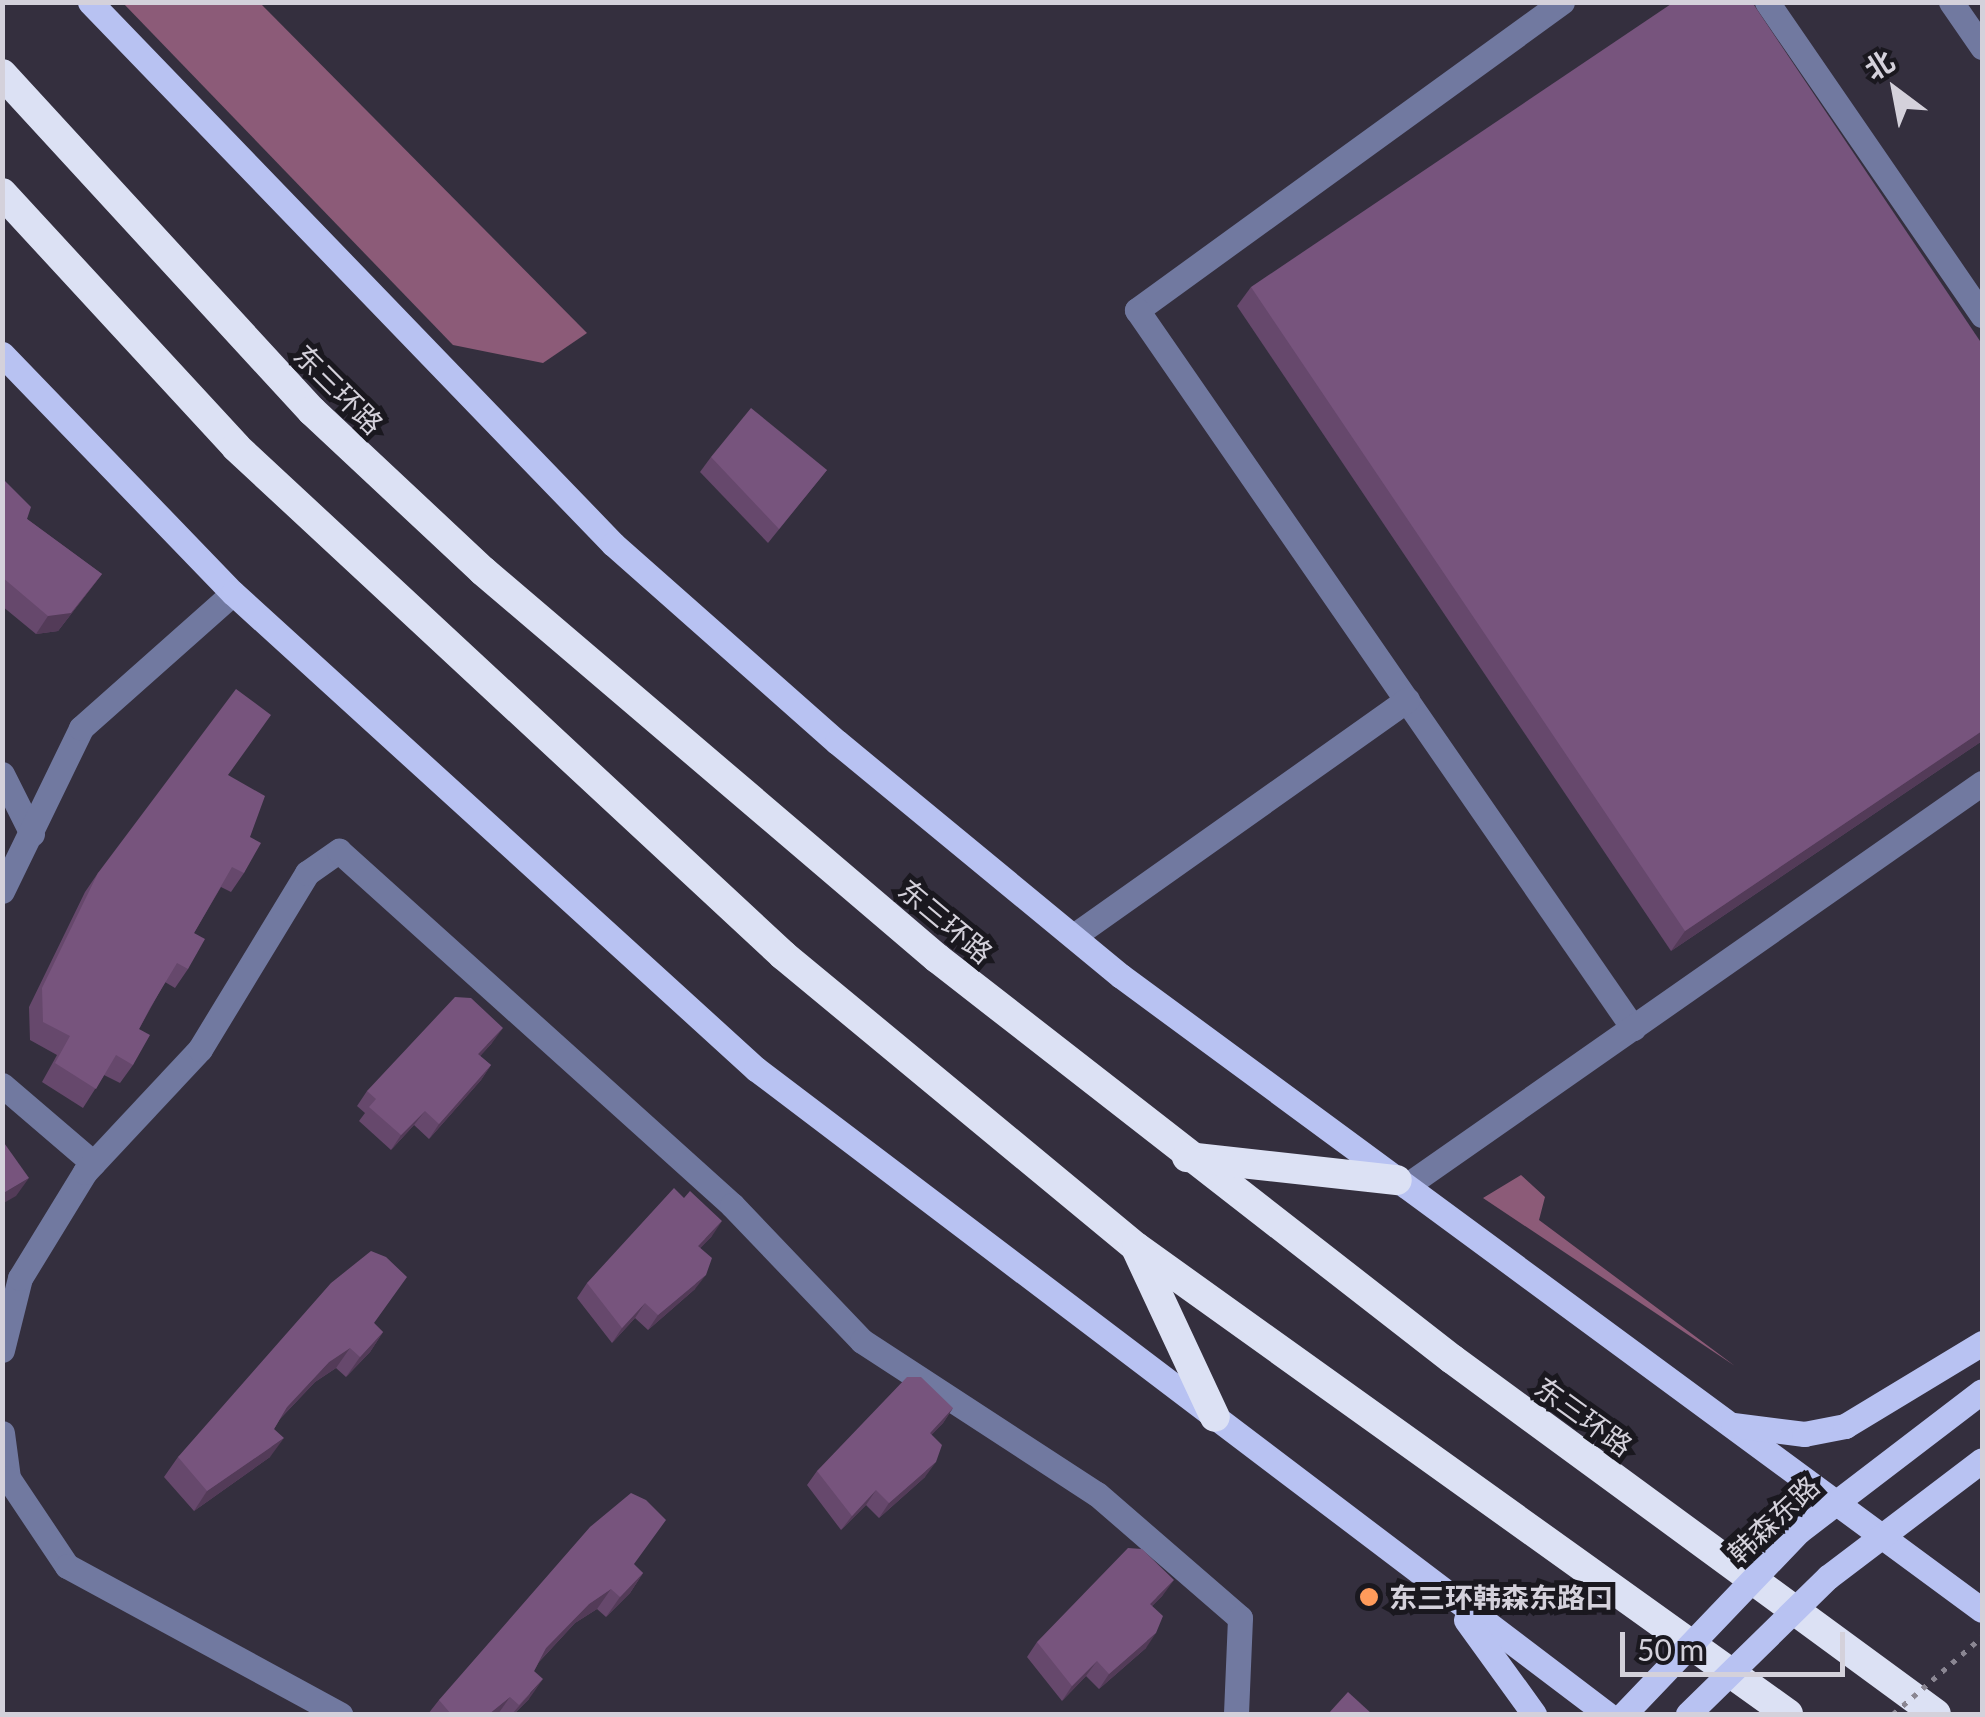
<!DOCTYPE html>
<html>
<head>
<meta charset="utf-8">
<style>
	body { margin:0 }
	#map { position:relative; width:1985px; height:1717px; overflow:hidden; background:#342f3e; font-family:Lato,"Noto Sans SC",sans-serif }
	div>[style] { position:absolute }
	.forest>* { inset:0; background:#8c5b78 }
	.minor>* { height:25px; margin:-12.5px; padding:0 12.5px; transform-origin:12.5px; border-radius:12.5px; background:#7179a0 }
	.major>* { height:25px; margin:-12.5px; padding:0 12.5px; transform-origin:12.5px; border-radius:12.5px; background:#b8c2f2 }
	.highway>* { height:30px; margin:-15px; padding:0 15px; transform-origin:15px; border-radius:15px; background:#dce1f4 }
	.path-bridge>* { height:5px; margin-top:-2.5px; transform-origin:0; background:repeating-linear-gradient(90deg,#8a8692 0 5px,transparent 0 13px) }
	.major-bridge>* { height:25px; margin:-12.5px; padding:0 12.5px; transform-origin:12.5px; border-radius:12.5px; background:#b8c2f2 }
	.wall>* { inset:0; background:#66486c }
	.shaded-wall>* { inset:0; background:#533b58 }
	.building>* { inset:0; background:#77547d }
	.dots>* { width:28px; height:28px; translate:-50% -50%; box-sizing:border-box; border:5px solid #1a181f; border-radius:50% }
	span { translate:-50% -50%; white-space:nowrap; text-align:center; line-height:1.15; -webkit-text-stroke:10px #1a181f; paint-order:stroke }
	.street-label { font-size:28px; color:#d4d1db }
	.poi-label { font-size:28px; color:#d4d1db; font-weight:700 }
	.left { translate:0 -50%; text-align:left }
	.frame { position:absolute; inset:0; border:5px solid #d4d1db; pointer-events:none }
	.north { position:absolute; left:1845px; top:40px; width:100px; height:100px; -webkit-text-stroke:8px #1a181f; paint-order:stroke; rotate:328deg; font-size:28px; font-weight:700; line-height:40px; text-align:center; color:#d4d1db }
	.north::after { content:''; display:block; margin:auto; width:35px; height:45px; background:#d4d1db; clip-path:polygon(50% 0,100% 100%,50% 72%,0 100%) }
	.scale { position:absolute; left:1620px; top:1632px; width:225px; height:45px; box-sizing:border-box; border:5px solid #d4d1db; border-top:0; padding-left:12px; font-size:30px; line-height:35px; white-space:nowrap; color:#d4d1db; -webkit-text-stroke:8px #1a181f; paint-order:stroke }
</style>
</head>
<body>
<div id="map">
	<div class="forest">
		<div style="clip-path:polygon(123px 3px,260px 3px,587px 333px,543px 363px,453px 345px)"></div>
		<div style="clip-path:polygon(1521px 1175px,1545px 1197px,1539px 1220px,1735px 1366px,1483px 1198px)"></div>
	</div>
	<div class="minor">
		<div style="left:1562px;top:2px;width:525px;rotate:144.07deg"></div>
		<div style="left:1137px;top:310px;width:873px;rotate:55.36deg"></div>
		<div style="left:1767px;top:2px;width:380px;rotate:55.5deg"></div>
		<div style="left:1951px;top:2px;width:55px;rotate:55.4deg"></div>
		<div style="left:2px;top:774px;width:67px;rotate:63.4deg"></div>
		<div style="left:2px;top:891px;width:181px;rotate:-64.1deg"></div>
		<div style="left:81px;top:728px;width:203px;rotate:-41.6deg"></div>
		<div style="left:1075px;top:935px;width:407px;rotate:-35.3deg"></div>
		<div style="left:2px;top:1085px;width:120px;rotate:40.6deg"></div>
		<div style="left:1406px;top:1186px;width:703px;rotate:-34.98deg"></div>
		<div style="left:2px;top:1350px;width:74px;rotate:-76deg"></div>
		<div style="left:20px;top:1278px;width:124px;rotate:-58.5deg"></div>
		<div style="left:85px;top:1172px;width:168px;rotate:-46.9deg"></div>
		<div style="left:200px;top:1049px;width:206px;rotate:-58.7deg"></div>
		<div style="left:307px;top:873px;width:39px;rotate:-35deg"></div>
		<div style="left:339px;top:851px;width:529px;rotate:42.01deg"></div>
		<div style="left:732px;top:1205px;width:188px;rotate:46.3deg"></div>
		<div style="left:862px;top:1341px;width:280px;rotate:33.1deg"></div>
		<div style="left:1097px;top:1494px;width:189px;rotate:40.9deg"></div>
		<div style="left:1240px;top:1618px;width:96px;rotate:92.4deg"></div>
		<div style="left:2px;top:1433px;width:45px;rotate:82.4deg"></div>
		<div style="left:8px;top:1478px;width:106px;rotate:56.2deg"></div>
		<div style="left:67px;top:1566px;width:311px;rotate:28.5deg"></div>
	</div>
	<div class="major">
		<div style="left:90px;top:2px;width:753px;rotate:46.02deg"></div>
		<div style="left:613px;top:544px;width:299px;rotate:41.5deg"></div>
		<div style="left:837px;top:742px;width:368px;rotate:39.5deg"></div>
		<div style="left:1121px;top:976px;width:1069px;rotate:36.37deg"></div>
		<div style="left:2px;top:354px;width:332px;rotate:46deg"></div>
		<div style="left:233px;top:593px;width:707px;rotate:42.31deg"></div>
		<div style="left:756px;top:1069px;width:1068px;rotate:37.16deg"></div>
		<div style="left:1733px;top:1425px;width:72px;rotate:7.2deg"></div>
		<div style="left:1804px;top:1434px;width:42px;rotate:-11deg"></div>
		<div style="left:1845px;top:1426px;width:160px;rotate:-31.2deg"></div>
		<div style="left:1466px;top:1620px;width:116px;rotate:54.1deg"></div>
	</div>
	<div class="highway">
		<div style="left:2px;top:74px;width:458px;rotate:47.4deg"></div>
		<div style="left:312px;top:411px;width:234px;rotate:43.1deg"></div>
		<div style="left:483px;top:571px;width:597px;rotate:40.45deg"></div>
		<div style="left:937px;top:958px;width:653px;rotate:37.91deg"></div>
		<div style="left:1452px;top:1359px;width:600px;rotate:36.26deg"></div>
		<div style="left:2px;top:193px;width:345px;rotate:47.3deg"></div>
		<div style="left:236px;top:447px;width:747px;rotate:42.88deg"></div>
		<div style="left:783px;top:955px;width:458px;rotate:39.6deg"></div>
		<div style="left:1136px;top:1247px;width:802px;rotate:35.61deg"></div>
		<div style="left:1187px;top:1157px;width:211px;rotate:6.3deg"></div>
		<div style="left:1137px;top:1250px;width:184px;rotate:65deg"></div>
	</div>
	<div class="path-bridge">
		<div style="left:1893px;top:1714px;width:118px;rotate:-40.9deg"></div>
	</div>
	<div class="major-bridge">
		<div style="left:1624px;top:1714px;width:253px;rotate:-46.3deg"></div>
		<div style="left:1799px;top:1531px;width:230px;rotate:-37.4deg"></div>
		<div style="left:1688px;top:1714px;width:196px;rotate:-44.4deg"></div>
		<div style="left:1828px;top:1577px;width:193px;rotate:-37.2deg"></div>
	</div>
	<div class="wall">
		<div style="clip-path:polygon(1251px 287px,1982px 344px,1982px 741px,1671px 951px,1237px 306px)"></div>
		<div style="clip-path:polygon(711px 457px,827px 470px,768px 543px,700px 472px)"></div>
		<div style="clip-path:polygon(2px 478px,27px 519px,102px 574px,58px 631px,36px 634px,2px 606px)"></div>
		<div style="clip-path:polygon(228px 775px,250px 837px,244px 873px,231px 892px,221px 887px,194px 933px,188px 969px,175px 988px,165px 982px,139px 1029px,133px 1065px,120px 1083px,104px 1075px,83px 1108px,42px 1082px,57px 1055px,30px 1040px,29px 1007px,85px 892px,98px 873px)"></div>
		<div style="clip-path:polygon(492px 1043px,480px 1056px,491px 1065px,481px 1080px,429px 1139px,414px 1125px,391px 1150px,359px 1121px,365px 1113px,357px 1106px,367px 1091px)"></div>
		<div style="clip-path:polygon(712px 1236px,700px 1248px,695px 1289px,648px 1330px,635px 1318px,612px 1343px,577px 1298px,587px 1283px)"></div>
		<div style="clip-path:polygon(374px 1323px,383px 1332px,370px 1352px,346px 1377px,336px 1368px,315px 1382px,280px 1419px,274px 1429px,270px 1457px,194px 1511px,164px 1477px,178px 1457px)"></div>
		<div style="clip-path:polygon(953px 1408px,943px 1423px,931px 1435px,925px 1477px,879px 1518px,866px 1505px,841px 1530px,807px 1485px,817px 1471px)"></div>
		<div style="clip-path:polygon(634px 1565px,643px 1573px,630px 1593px,606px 1617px,597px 1609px,575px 1623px,539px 1662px,534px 1671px,529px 1699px,514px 1714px,428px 1714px,439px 1700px)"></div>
		<div style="clip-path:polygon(1163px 1595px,1152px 1606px,1146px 1648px,1099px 1689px,1086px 1676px,1062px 1701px,1027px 1657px,1037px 1642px)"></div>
	</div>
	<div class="shaded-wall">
		<div style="clip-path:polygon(102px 574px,58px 631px,36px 634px,48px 616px)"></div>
		<div style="clip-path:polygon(1982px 731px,1982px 741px,1671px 951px,1685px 931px)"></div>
		<div style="clip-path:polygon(503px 1028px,492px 1043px,468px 1069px,478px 1054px)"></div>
		<div style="clip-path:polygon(491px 1065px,481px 1080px,429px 1139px,439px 1124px)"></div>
		<div style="clip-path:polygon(425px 1111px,414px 1125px,391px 1150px,401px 1135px)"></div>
		<div style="clip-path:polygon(29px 1178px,16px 1196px,2px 1204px,2px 1194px)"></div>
		<div style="clip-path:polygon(722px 1221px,712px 1236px,688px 1261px,698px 1246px)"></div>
		<div style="clip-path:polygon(706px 1275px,695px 1289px,648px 1330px,658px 1315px)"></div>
		<div style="clip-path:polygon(645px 1303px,635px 1318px,612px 1343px,622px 1328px)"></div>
		<div style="clip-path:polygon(383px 1332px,370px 1352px,346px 1377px,360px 1357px)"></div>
		<div style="clip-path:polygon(350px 1348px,336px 1368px,315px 1382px,273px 1426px,287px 1407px,329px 1362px)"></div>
		<div style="clip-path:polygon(953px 1408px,943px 1423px,919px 1448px,930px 1433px)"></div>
		<div style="clip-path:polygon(284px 1438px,270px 1457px,194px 1511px,207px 1491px)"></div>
		<div style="clip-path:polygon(936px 1462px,925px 1477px,879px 1518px,889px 1503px)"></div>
		<div style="clip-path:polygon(876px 1490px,866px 1505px,841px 1530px,852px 1516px)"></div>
		<div style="clip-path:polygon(643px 1573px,630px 1593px,606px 1617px,620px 1597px)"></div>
		<div style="clip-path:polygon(1174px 1580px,1163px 1595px,1139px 1619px,1150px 1604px)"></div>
		<div style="clip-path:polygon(611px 1589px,597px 1609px,575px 1623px,533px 1668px,546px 1648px,589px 1604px)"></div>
		<div style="clip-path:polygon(1156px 1633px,1146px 1648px,1099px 1689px,1109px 1674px)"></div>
		<div style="clip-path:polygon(1097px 1661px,1086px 1676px,1062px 1701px,1072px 1686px)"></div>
		<div style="clip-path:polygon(543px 1679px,529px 1699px,514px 1714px,512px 1714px)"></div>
		<div style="clip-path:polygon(510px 1697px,498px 1714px,489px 1714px)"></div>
	</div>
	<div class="building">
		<div style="clip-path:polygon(1674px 2px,1752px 2px,1982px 344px,1982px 731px,1685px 931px,1251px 287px)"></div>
		<div style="clip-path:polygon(751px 408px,827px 470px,779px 529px,711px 457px)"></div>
		<div style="clip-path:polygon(2px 478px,31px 507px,27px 519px,102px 574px,71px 613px,48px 616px,2px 577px)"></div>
		<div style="clip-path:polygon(236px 689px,271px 715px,228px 775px,265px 796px,250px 837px,261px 843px,244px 873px,232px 867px,194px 933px,205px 939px,188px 969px,177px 963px,150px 1008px,139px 1029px,150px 1035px,133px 1065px,116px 1055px,96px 1089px,55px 1063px,70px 1036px,43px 1022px,42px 988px,98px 873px)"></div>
		<div style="clip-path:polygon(455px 997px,471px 998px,503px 1028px,478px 1054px,491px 1065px,439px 1124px,425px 1111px,401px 1135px,369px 1107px,376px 1099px,367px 1091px)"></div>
		<div style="clip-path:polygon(2px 1140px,29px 1178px,2px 1194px)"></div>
		<div style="clip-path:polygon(674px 1188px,684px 1198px,690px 1191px,722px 1221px,698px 1246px,712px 1258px,706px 1275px,658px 1315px,645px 1303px,622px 1328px,587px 1283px)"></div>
		<div style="clip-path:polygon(371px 1251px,386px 1257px,407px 1277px,374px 1323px,383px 1332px,360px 1357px,350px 1348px,329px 1362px,287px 1407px,274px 1429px,284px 1438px,207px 1491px,178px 1457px,331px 1283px)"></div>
		<div style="clip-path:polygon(907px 1377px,921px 1377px,953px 1408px,930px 1433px,942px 1445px,936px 1462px,889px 1503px,876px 1490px,852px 1516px,817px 1471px)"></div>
		<div style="clip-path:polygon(631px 1493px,646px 1500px,666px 1520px,634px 1564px,643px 1573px,620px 1597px,611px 1589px,589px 1604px,546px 1648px,534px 1671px,543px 1679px,519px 1705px,510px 1697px,489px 1714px,451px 1714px,439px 1700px,590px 1527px)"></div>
		<div style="clip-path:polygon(1128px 1548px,1142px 1549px,1174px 1580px,1150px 1604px,1163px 1616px,1156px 1633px,1109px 1674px,1097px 1661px,1072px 1686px,1037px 1642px)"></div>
		<div style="clip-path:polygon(1348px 1692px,1372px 1714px,1328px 1714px)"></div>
	</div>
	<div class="dots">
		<div style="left:1369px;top:1597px;background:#ff9b5b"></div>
	</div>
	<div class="street-label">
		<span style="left:339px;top:389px;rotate:45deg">东三环路</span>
		<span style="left:946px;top:921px;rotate:40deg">东三环路</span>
		<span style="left:1584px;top:1416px;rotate:36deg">东三环路</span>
		<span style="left:1773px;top:1519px;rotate:-43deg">韩森东路</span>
	</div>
	<div class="poi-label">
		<span class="left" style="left:1389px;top:1597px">东三环韩森东路口</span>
	</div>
	<div class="frame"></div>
	<div class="north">北</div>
	<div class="scale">50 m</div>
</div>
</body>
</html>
